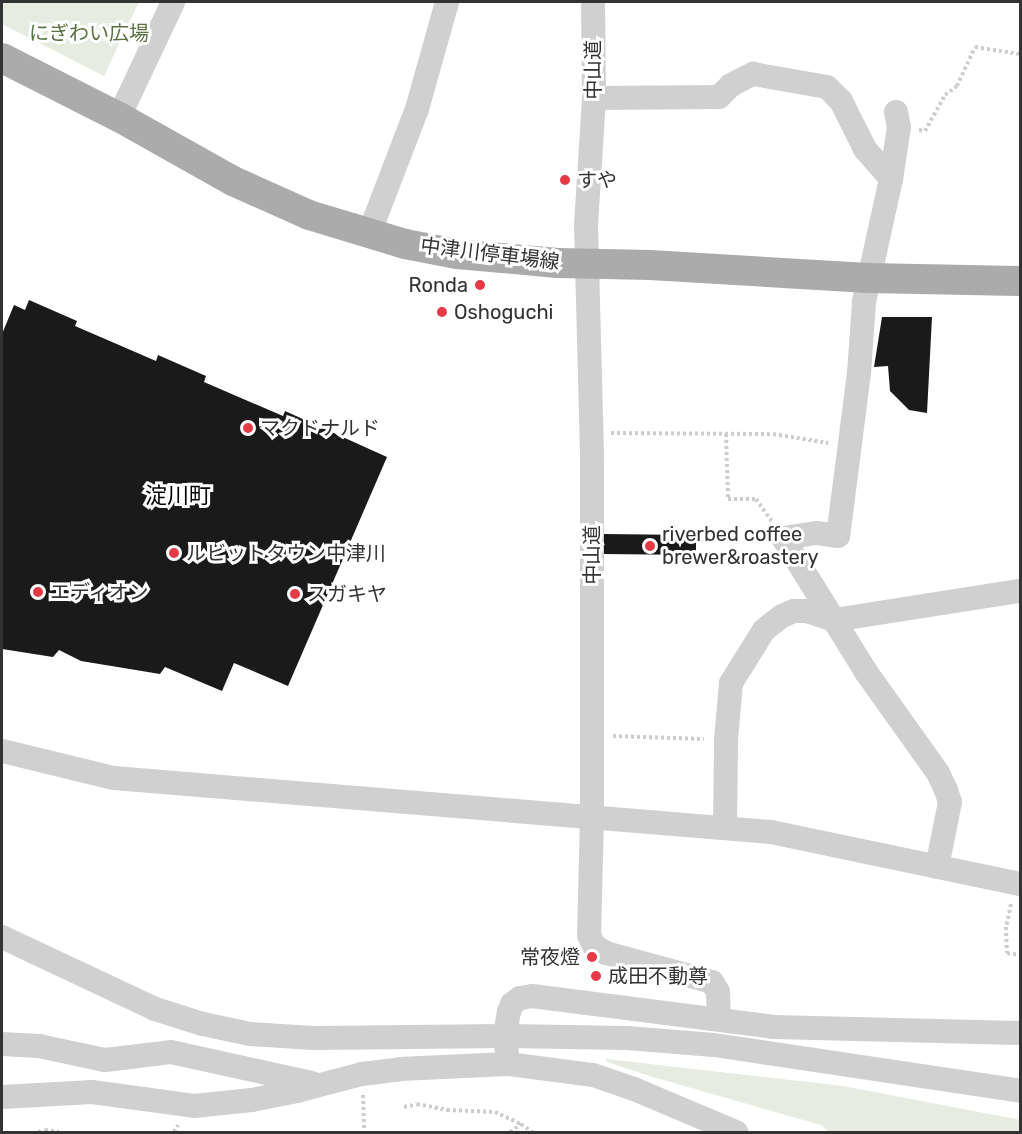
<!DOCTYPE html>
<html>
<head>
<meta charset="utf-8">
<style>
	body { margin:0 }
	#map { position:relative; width:1022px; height:1134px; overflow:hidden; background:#fff; font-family:Rubik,"Noto Sans JP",sans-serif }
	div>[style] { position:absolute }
	.green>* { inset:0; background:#e6ecdf }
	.building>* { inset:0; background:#1a1a1a }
	.path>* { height:4px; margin-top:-2px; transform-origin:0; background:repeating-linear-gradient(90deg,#cdcdcd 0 3px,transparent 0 6px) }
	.minor>* { height:24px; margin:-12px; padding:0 12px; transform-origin:12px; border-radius:12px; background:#d0d0d0 }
	.major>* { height:30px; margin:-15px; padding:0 15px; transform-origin:15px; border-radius:15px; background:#ababab }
	.dots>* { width:16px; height:16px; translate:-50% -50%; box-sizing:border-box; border:3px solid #fff; border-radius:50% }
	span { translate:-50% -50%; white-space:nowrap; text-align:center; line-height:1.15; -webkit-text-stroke:6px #fff; paint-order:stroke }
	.park-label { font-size:20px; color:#56703f }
	.street-label { font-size:20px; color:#333 }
	.poi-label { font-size:20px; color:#333 }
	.left { translate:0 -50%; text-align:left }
	.right { translate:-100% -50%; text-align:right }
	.quarter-label { font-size:22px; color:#000 }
	.frame { position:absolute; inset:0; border:3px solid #333; pointer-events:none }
</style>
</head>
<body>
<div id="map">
	<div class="green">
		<div style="clip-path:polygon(2px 2px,139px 2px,104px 76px,2px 24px)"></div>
		<div style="clip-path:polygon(606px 1059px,843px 1086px,1020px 1120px,1020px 1132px,829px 1132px,821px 1125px,653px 1077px,607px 1062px)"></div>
	</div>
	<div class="building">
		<div style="clip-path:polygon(29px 300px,77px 321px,75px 326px,156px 361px,158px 355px,206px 376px,204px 382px,283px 416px,285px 411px,387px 457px,288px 686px,234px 663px,222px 691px,165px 667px,160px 674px,81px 661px,59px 650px,53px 657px,2px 649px,2px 334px,14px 305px,25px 310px)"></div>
		<div style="clip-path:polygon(882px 317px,932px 317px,927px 413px,909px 410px,890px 391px,888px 366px,874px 367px)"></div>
		<div style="clip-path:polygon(604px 534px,690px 535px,689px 538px,696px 538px,696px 555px,604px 554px)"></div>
	</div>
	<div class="path">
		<div style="left:919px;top:130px;width:6px;rotate:9deg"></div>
		<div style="left:925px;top:131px;width:41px;rotate:-60.9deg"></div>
		<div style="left:945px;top:95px;width:15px;rotate:-37deg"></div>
		<div style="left:957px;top:86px;width:43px;rotate:-65.2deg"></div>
		<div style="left:975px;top:47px;width:46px;rotate:8.8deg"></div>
		<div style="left:611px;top:433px;width:162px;rotate:0.4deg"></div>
		<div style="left:773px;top:434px;width:56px;rotate:9.3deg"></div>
		<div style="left:726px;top:434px;width:65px;rotate:88.2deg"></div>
		<div style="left:728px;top:499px;width:28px"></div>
		<div style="left:756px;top:499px;width:28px;rotate:55deg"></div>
		<div style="left:613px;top:736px;width:91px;rotate:1.9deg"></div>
		<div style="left:1011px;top:904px;width:24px;rotate:102deg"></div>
		<div style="left:1006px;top:927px;width:26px;rotate:88deg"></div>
		<div style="left:1007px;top:953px;width:13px;rotate:9deg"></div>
		<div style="left:363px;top:1095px;width:37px;rotate:88deg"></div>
		<div style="left:404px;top:1107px;width:13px;rotate:-13deg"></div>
		<div style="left:417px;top:1104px;width:31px;rotate:11deg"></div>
		<div style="left:447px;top:1110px;width:48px;rotate:2.4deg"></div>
		<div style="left:495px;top:1112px;width:29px;rotate:25deg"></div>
		<div style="left:521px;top:1124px;width:14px;rotate:36deg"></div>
		<div style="left:38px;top:1132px;width:7px;rotate:-16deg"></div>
		<div style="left:45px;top:1130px;width:14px;rotate:8deg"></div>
		<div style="left:174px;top:1132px;width:8px;rotate:-60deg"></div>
		<div style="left:510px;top:1132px;width:14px;rotate:-36deg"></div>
	</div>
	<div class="minor">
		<div style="left:593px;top:2px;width:96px;rotate:89.4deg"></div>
		<div style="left:594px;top:98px;width:127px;rotate:93.6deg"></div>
		<div style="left:586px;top:225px;width:234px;rotate:88.5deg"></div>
		<div style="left:592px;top:459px;width:357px;rotate:90deg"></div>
		<div style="left:592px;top:816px;width:119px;rotate:91.4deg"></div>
		<div style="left:589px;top:935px;width:12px;rotate:66deg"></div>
		<div style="left:594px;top:946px;width:14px;rotate:30deg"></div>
		<div style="left:606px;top:953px;width:110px;rotate:15.3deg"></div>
		<div style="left:712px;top:982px;width:12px;rotate:59deg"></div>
		<div style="left:718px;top:992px;width:27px;rotate:88deg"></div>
		<div style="left:594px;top:98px;width:125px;rotate:-0.5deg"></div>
		<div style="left:719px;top:97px;width:17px;rotate:-45deg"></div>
		<div style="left:731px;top:85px;width:25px;rotate:-27deg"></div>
		<div style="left:753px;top:74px;width:75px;rotate:10deg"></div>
		<div style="left:827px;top:87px;width:20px;rotate:45deg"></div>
		<div style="left:841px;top:101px;width:54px;rotate:63.4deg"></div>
		<div style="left:865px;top:149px;width:40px;rotate:49deg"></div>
		<div style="left:896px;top:112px;width:15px;rotate:79deg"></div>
		<div style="left:899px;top:127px;width:53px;rotate:98.7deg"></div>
		<div style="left:891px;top:179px;width:126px;rotate:102.4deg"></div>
		<div style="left:864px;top:302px;width:71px;rotate:94deg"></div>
		<div style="left:859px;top:373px;width:164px;rotate:97.3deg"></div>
		<div style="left:838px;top:536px;width:22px;rotate:-172deg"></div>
		<div style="left:816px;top:533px;width:33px;rotate:171deg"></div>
		<div style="left:783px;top:538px;width:158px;rotate:58.2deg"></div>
		<div style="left:866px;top:672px;width:124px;rotate:54.5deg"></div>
		<div style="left:938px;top:773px;width:19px;rotate:65deg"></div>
		<div style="left:946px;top:790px;width:13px;rotate:72deg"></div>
		<div style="left:950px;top:802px;width:66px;rotate:101.3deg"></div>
		<div style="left:119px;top:117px;width:127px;rotate:-64.8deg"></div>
		<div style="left:369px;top:234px;width:134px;rotate:-69deg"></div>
		<div style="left:417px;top:109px;width:111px;rotate:-74.3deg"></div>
		<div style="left:2px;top:751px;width:115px;rotate:13.6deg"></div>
		<div style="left:114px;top:778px;width:659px;rotate:4.7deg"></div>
		<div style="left:771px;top:832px;width:254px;rotate:11.8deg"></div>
		<div style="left:725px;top:827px;width:87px;rotate:-89.3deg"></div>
		<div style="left:726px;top:740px;width:57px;rotate:-85deg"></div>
		<div style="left:731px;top:683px;width:62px;rotate:-58.1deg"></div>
		<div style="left:764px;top:630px;width:23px;rotate:-38deg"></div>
		<div style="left:782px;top:616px;width:13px;rotate:-23deg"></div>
		<div style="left:794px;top:611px;width:13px"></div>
		<div style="left:807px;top:611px;width:28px;rotate:18deg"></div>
		<div style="left:834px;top:620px;width:188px;rotate:-8.9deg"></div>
		<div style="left:2px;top:937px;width:169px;rotate:25.2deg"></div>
		<div style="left:155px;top:1009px;width:50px;rotate:17.4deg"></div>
		<div style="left:203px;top:1024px;width:48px;rotate:12deg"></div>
		<div style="left:250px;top:1034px;width:63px;rotate:3.6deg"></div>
		<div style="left:313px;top:1038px;width:192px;rotate:-0.6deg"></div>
		<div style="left:505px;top:1036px;width:122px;rotate:0.9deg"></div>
		<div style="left:627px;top:1038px;width:87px;rotate:4.6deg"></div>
		<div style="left:714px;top:1045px;width:309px;rotate:8.5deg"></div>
		<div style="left:2px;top:1044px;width:37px;rotate:3deg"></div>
		<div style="left:39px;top:1046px;width:67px;rotate:12deg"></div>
		<div style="left:105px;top:1060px;width:66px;rotate:-6.9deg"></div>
		<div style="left:171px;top:1052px;width:144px;rotate:12.4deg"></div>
		<div style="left:508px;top:1064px;width:86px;rotate:7.4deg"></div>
		<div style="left:593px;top:1075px;width:43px;rotate:18.9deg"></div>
		<div style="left:634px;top:1089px;width:111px;rotate:22.9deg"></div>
		<div style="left:2px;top:1097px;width:90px;rotate:-3.2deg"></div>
		<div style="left:92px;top:1092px;width:103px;rotate:7.8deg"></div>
		<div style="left:194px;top:1106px;width:58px;rotate:-5.9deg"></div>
		<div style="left:252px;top:1100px;width:46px;rotate:-11.3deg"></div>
		<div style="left:297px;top:1091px;width:67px;rotate:-14.7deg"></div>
		<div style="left:362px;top:1074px;width:38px;rotate:-7deg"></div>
		<div style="left:400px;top:1069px;width:108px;rotate:-2.7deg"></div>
		<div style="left:508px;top:1064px;width:28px;rotate:-96deg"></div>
		<div style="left:505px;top:1036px;width:24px;rotate:-81deg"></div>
		<div style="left:509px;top:1012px;width:9px;rotate:-69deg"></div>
		<div style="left:512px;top:1004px;width:10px;rotate:-37deg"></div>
		<div style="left:520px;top:998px;width:12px;rotate:-9deg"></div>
		<div style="left:532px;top:996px;width:244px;rotate:7.3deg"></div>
		<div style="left:774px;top:1027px;width:246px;rotate:1.4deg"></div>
	</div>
	<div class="major">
		<div style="left:2px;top:58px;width:131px;rotate:26.8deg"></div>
		<div style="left:119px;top:117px;width:131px;rotate:29.3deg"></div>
		<div style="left:233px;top:181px;width:83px;rotate:24.1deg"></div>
		<div style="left:309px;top:215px;width:100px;rotate:16.8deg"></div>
		<div style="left:405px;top:244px;width:53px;rotate:10.9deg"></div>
		<div style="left:457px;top:254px;width:101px;rotate:5.1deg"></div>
		<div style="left:558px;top:263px;width:92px;rotate:1.2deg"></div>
		<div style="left:650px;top:265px;width:218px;rotate:3.4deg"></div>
		<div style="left:868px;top:278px;width:152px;rotate:1.1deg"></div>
	</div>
	<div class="dots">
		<div style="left:565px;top:180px;background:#e63946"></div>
		<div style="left:480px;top:285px;background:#e63946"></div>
		<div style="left:442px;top:312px;background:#e63946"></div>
		<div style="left:248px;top:428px;background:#e63946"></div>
		<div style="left:650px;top:546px;background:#e63946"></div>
		<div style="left:174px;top:553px;background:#e63946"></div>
		<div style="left:38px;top:592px;background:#e63946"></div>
		<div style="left:295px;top:594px;background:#e63946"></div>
		<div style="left:592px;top:957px;background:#e63946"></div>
		<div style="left:596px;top:976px;background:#e63946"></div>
	</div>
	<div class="park-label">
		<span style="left:89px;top:33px">にぎわい広場</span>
	</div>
	<div class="street-label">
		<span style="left:593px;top:70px;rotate:-90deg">中山道</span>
		<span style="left:490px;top:254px;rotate:7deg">中津川停車場線</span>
		<span style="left:592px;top:555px;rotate:-90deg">中山道</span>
	</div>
	<div class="poi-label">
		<span class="left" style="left:577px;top:180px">すや</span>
		<span class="right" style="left:468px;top:285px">Ronda</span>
		<span class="left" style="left:454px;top:312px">Oshoguchi</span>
		<span class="left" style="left:260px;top:428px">マクドナルド</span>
		<span class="left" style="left:662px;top:546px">riverbed coffee<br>brewer&amp;roastery</span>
		<span class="left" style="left:186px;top:553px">ルビットタウン中津川</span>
		<span class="left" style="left:50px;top:592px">エディオン</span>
		<span class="left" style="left:307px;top:594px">スガキヤ</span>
		<span class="right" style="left:580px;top:957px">常夜燈</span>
		<span class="left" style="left:608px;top:976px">成田不動尊</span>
	</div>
	<div class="quarter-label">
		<span style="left:178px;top:496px">淀川町</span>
	</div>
	<div class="frame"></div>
</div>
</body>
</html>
